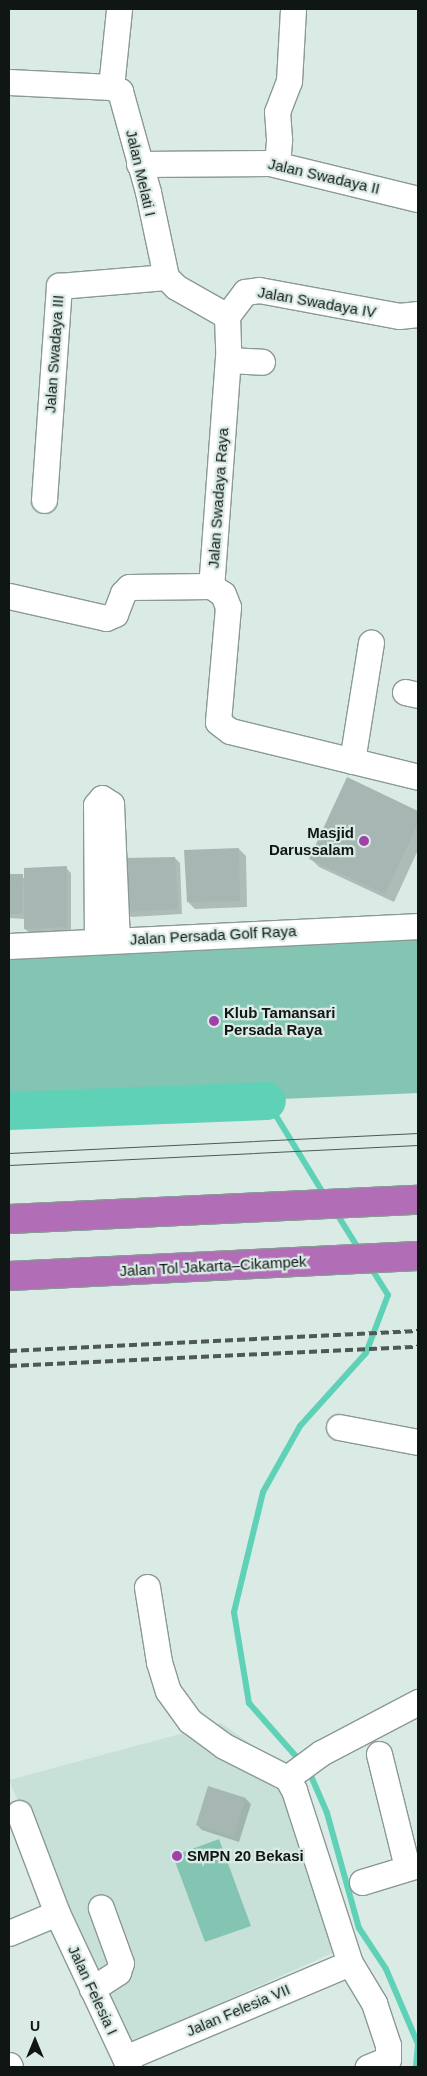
<!DOCTYPE html>
<html>
<head>
<meta charset="utf-8">
<style>
	body { margin:0 }
	#map { position:relative; width:427px; height:2076px; overflow:hidden; background:#daebe6; font-family:Arial,sans-serif }
	div>[style] { position:absolute }
	.built>* { inset:0; background:#c7e1d9 }
	.green>* { inset:0; background:#83c4b3 }
	.shadow>* { inset:0; background:#0003 }
	.stream>* { height:6px; margin:-3px; padding:0 3px; transform-origin:3px; border-radius:3px; background:#5fd1b7 }
	.river>* { height:38px; margin:-19px; padding:0 19px; transform-origin:19px; border-radius:19px; background:#5fd1b7 }
	.building>* { inset:0; background:#a6b6b2 }
	.roads { filter:drop-shadow(1px 0 #8a9995) drop-shadow(-1px 0 #8a9995) drop-shadow(0 1px #8a9995) drop-shadow(0 -1px #8a9995) }
	.minor>* { height:25px; margin:-12.5px; padding:0 12.5px; transform-origin:12.5px; border-radius:12.5px; background:#fff }
	.highway>* { height:28px; margin:-14px; padding:0 14px; transform-origin:14px; border-radius:14px; background:#b26db7 }
	.tram>* { height:1px; margin:-0.5px; padding:0 0.5px; transform-origin:0.5px; border-radius:0.5px; background:#4e5855 }
	.rail>* { height:4px; margin-top:-2px; transform-origin:0; background:repeating-linear-gradient(90deg,#4e5855 0 8px,transparent 0 12px) }
	.dots>* { width:14px; height:14px; translate:-50% -50%; box-sizing:border-box; border:2px solid #daebe6; border-radius:50% }
	span { translate:-50% -50%; white-space:nowrap; text-align:center; line-height:1.15; -webkit-text-stroke:4.5px #daebe6; paint-order:stroke }
	.street-label { font-size:15px; color:#101614 }
	.poi-label { font-size:15px; color:#101614; font-weight:700 }
	.right { translate:-100% -50%; text-align:right }
	.left { translate:0 -50%; text-align:left }
	.frame { position:absolute; inset:0; border:10px solid #101614; pointer-events:none }
	.north { position:absolute; left:10px; top:2016px; width:50px; height:50px; -webkit-text-stroke:4px #daebe6; paint-order:stroke; rotate:0deg; font-size:14px; font-weight:700; line-height:20px; text-align:center; color:#101614 }
	.north::after { content:''; display:block; margin:auto; width:18px; height:22px; background:#101614; clip-path:polygon(50% 0,100% 100%,50% 72%,0 100%) }
</style>
</head>
<body>
<div id="map">
	<div class="built">
		<div style="clip-path:polygon(221px 1723px,280px 1765px,346px 1947px,124px 2046px,9px 1780px)"></div>
	</div>
	<div class="green">
		<div style="clip-path:polygon(418px 927px,418px 1093px,9px 1111px,9px 949px)"></div>
		<div style="clip-path:polygon(219px 1839px,251px 1926px,205px 1942px,173px 1856px)"></div>
	</div>
	<div class="shadow">
		<div style="clip-path:polygon(348px 779px,418px 812px,418px 850px,394px 902px,319px 867px,310px 858px)"></div>
		<div style="clip-path:polygon(239px 849px,246px 856px,247px 907px,195px 909px,188px 902px)"></div>
		<div style="clip-path:polygon(175px 858px,180px 863px,182px 914px,131px 917px,126px 912px)"></div>
		<div style="clip-path:polygon(66px 868px,71px 873px,71px 932px,30px 934px,25px 929px,25px 919px,9px 918px,9px 875px,25px 878px)"></div>
		<div style="clip-path:polygon(209px 1788px,246px 1799px,251px 1804px,239px 1842px,202px 1830px,197px 1825px)"></div>
	</div>
	<div class="stream">
		<div style="left:267px;top:1101px;width:111px;rotate:58.6deg"></div>
		<div style="left:335px;top:1211px;width:47px;rotate:58deg"></div>
		<div style="left:301px;top:1762px;width:79px;rotate:-131.4deg"></div>
		<div style="left:249px;top:1703px;width:92px;rotate:-99.4deg"></div>
		<div style="left:234px;top:1612px;width:123px;rotate:-76.4deg"></div>
		<div style="left:263px;top:1492px;width:76px;rotate:-60.7deg"></div>
		<div style="left:300px;top:1426px;width:98px;rotate:-47.9deg"></div>
		<div style="left:366px;top:1353px;width:62px;rotate:-69.2deg"></div>
		<div style="left:388px;top:1295px;width:34px;rotate:-122deg"></div>
		<div style="left:308px;top:1769px;width:48px;rotate:66.6deg"></div>
		<div style="left:327px;top:1813px;width:119px;rotate:74.5deg"></div>
		<div style="left:359px;top:1928px;width:49px;rotate:56.6deg"></div>
		<div style="left:386px;top:1969px;width:82px;rotate:66.9deg"></div>
		<div style="left:418px;top:2044px;width:23px;rotate:95deg"></div>
	</div>
	<div class="river">
		<div style="left:9px;top:1111px;width:258px;rotate:-2.2deg"></div>
	</div>
	<div class="building">
		<div style="clip-path:polygon(347px 777px,418px 811px,418px 823px,385px 894px,309px 859px)"></div>
		<div style="clip-path:polygon(239px 848px,240px 901px,187px 902px,184px 850px)"></div>
		<div style="clip-path:polygon(175px 857px,178px 909px,125px 912px,124px 858px)"></div>
		<div style="clip-path:polygon(67px 866px,67px 927px,24px 929px,24px 868px)"></div>
		<div style="clip-path:polygon(9px 874px,23px 874px,22px 914px,9px 914px)"></div>
		<div style="clip-path:polygon(208px 1786px,246px 1798px,234px 1837px,196px 1825px)"></div>
	</div>
	<div class="roads">
		<div class="minor">
			<div style="left:9px;top:82px;width:102px;rotate:2.8deg"></div>
			<div style="left:111px;top:87px;width:10px;rotate:24deg"></div>
			<div style="left:120px;top:91px;width:105px;rotate:74.5deg"></div>
			<div style="left:148px;top:192px;width:87px;rotate:78deg"></div>
			<div style="left:166px;top:277px;width:14px;rotate:45deg"></div>
			<div style="left:176px;top:287px;width:59px;rotate:29.6deg"></div>
			<div style="left:227px;top:316px;width:36px;rotate:88deg"></div>
			<div style="left:111px;top:87px;width:78px;rotate:-84.1deg"></div>
			<div style="left:139px;top:164px;width:131px;rotate:-0.4deg"></div>
			<div style="left:270px;top:163px;width:152px;rotate:13.7deg"></div>
			<div style="left:277px;top:164px;width:25px;rotate:-85deg"></div>
			<div style="left:279px;top:139px;width:27px;rotate:-94deg"></div>
			<div style="left:277px;top:112px;width:33px;rotate:-69deg"></div>
			<div style="left:289px;top:81px;width:72px;rotate:-86.8deg"></div>
			<div style="left:227px;top:316px;width:30px;rotate:-53deg"></div>
			<div style="left:245px;top:292px;width:14px;rotate:-8deg"></div>
			<div style="left:259px;top:290px;width:142px;rotate:10.5deg"></div>
			<div style="left:399px;top:316px;width:19px;rotate:-6deg"></div>
			<div style="left:228px;top:357px;width:230px;rotate:94.2deg"></div>
			<div style="left:211px;top:586px;width:14px;rotate:34deg"></div>
			<div style="left:223px;top:594px;width:14px;rotate:69deg"></div>
			<div style="left:228px;top:607px;width:115px;rotate:95deg"></div>
			<div style="left:218px;top:722px;width:15px;rotate:37deg"></div>
			<div style="left:230px;top:731px;width:194px;rotate:13.7deg"></div>
			<div style="left:228px;top:360px;width:34px;rotate:3deg"></div>
			<div style="left:44px;top:500px;width:215px;rotate:-86deg"></div>
			<div style="left:59px;top:286px;width:107px;rotate:-4.8deg"></div>
			<div style="left:9px;top:596px;width:99px;rotate:12.8deg"></div>
			<div style="left:106px;top:618px;width:10px;rotate:-24deg"></div>
			<div style="left:115px;top:614px;width:22px;rotate:-69deg"></div>
			<div style="left:123px;top:593px;width:8px;rotate:-45deg"></div>
			<div style="left:129px;top:587px;width:82px;rotate:-0.7deg"></div>
			<div style="left:405px;top:692px;width:13px;rotate:13deg"></div>
			<div style="left:352px;top:761px;width:120px;rotate:-80.9deg"></div>
			<div style="left:97px;top:941px;width:136px;rotate:-90.4deg"></div>
			<div style="left:96px;top:805px;width:9px;rotate:-49deg"></div>
			<div style="left:102px;top:798px;width:11px;rotate:34deg"></div>
			<div style="left:111px;top:804px;width:135px;rotate:87.5deg"></div>
			<div style="left:9px;top:946px;width:409px;rotate:-2.8deg"></div>
			<div style="left:339px;top:1427px;width:80px;rotate:10.8deg"></div>
			<div style="left:147px;top:1587px;width:76px;rotate:80.9deg"></div>
			<div style="left:159px;top:1662px;width:30px;rotate:73deg"></div>
			<div style="left:168px;top:1691px;width:37px;rotate:54deg"></div>
			<div style="left:190px;top:1721px;width:42px;rotate:36.3deg"></div>
			<div style="left:224px;top:1746px;width:71px;rotate:26.9deg"></div>
			<div style="left:287px;top:1778px;width:14px;rotate:60deg"></div>
			<div style="left:294px;top:1790px;width:182px;rotate:72.1deg"></div>
			<div style="left:350px;top:1963px;width:47px;rotate:59deg"></div>
			<div style="left:374px;top:2003px;width:44px;rotate:71.6deg"></div>
			<div style="left:388px;top:2045px;width:14px;rotate:90deg"></div>
			<div style="left:388px;top:2059px;width:22px;rotate:158deg"></div>
			<div style="left:379px;top:1754px;width:116px;rotate:76.1deg"></div>
			<div style="left:287px;top:1778px;width:42px;rotate:-36.3deg"></div>
			<div style="left:321px;top:1753px;width:110px;rotate:-27.7deg"></div>
			<div style="left:19px;top:1813px;width:107px;rotate:69.2deg"></div>
			<div style="left:57px;top:1913px;width:170px;rotate:64.9deg"></div>
			<div style="left:362px;top:1882px;width:59px;rotate:-16.9deg"></div>
			<div style="left:9px;top:1933px;width:52px;rotate:-22.6deg"></div>
			<div style="left:92px;top:1989px;width:31px;rotate:-33deg"></div>
			<div style="left:118px;top:1972px;width:9px;rotate:-72deg"></div>
			<div style="left:121px;top:1963px;width:59px;rotate:-110deg"></div>
			<div style="left:125px;top:2058px;width:244px;rotate:-22.9deg"></div>
			<div style="left:9px;top:2065px;width:2px;rotate:63deg"></div>
		</div>
		<div class="highway">
			<div style="left:9px;top:1219px;width:409px;rotate:-2.7deg"></div>
			<div style="left:9px;top:1276px;width:409px;rotate:-2.8deg"></div>
		</div>
	</div>
	<div class="tram">
		<div style="left:9px;top:1153px;width:409px;rotate:-2.8deg"></div>
		<div style="left:9px;top:1165px;width:409px;rotate:-2.8deg"></div>
	</div>
	<div class="rail">
		<div style="left:9px;top:1351px;width:409px;rotate:-2.8deg"></div>
		<div style="left:9px;top:1366px;width:409px;rotate:-2.7deg"></div>
	</div>
	<div class="dots">
		<div style="left:364px;top:841px;background:#a040a8"></div>
		<div style="left:214px;top:1021px;background:#a040a8"></div>
		<div style="left:177px;top:1856px;background:#a040a8"></div>
	</div>
	<div class="street-label">
		<span style="left:141px;top:173px;rotate:77deg">Jalan Melati I</span>
		<span style="left:324px;top:176px;rotate:13deg">Jalan Swadaya II</span>
		<span style="left:317px;top:302px;rotate:10deg">Jalan Swadaya IV</span>
		<span style="left:54px;top:354px;rotate:-86deg">Jalan Swadaya III</span>
		<span style="left:218px;top:498px;rotate:-86deg">Jalan Swadaya Raya</span>
		<span style="left:213px;top:935px;rotate:-3deg">Jalan Persada Golf Raya</span>
		<span style="left:213px;top:1266px;rotate:-3deg">Jalan Tol Jakarta–Cikampek</span>
		<span style="left:93px;top:1990px;rotate:65deg">Jalan Felesia I</span>
		<span style="left:238px;top:2010px;rotate:-23deg">Jalan Felesia VII</span>
	</div>
	<div class="poi-label">
		<span class="right" style="left:354px;top:841px">Masjid<br>Darussalam</span>
		<span class="left" style="left:224px;top:1021px">Klub Tamansari<br>Persada Raya</span>
		<span class="left" style="left:187px;top:1856px">SMPN 20 Bekasi</span>
	</div>
	<div class="frame"></div>
	<div class="north">U</div>
</div>
</body>
</html>
